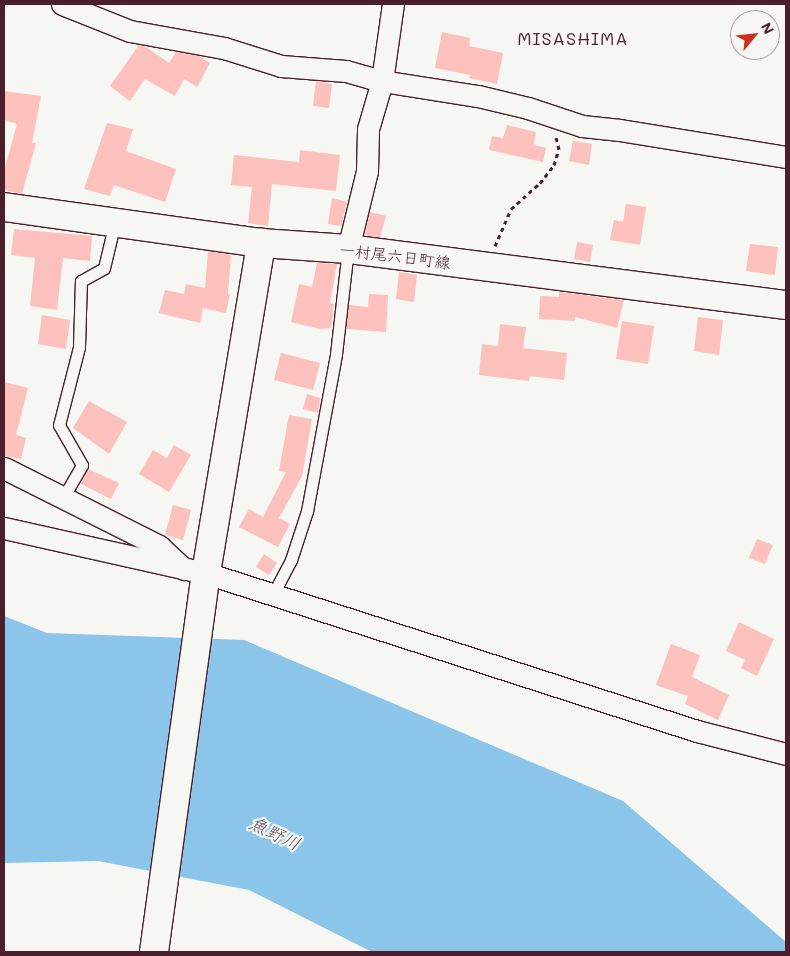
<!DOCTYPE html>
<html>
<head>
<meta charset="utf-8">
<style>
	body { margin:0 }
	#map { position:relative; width:790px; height:956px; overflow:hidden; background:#f6f6f2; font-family:Mali,"Klee One",sans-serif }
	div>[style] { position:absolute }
	.water>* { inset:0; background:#8bc5ea }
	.building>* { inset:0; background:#fcc0bd }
	.path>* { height:3px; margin-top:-1.5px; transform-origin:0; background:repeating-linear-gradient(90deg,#4a1f2b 0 4px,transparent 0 8px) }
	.roads { filter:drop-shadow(1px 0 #4a1f2b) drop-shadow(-1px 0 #4a1f2b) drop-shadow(0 1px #4a1f2b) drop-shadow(0 -1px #4a1f2b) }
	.service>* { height:11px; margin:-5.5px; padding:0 5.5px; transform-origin:5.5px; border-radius:5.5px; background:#f6f6f2 }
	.minor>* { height:21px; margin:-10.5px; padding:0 10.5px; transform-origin:10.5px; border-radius:10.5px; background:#f6f6f2 }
	.tertiary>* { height:28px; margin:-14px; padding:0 14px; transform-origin:14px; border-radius:14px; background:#f6f6f2 }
	.secondary>* { height:28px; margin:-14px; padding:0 14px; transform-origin:14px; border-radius:14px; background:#f6f6f2 }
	span { translate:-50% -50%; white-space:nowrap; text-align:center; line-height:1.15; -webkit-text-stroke:4.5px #f6f6f2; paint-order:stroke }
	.street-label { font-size:16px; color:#4a1f2b }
	.neighbourhood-label { font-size:18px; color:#4a1f2b; letter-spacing:1px }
	.water-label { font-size:18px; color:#5e5164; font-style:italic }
	.frame { position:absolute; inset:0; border:5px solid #4a1f2b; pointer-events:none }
	.north { position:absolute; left:730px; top:10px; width:50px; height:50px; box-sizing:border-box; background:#f6f6f2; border:1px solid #b1a0a2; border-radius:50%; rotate:62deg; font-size:14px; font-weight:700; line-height:20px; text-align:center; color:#4a1f2b }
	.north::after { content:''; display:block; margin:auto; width:18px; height:22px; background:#c8321e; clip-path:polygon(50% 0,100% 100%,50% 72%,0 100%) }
</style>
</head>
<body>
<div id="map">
	<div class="water">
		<div style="clip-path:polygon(4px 616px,47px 633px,244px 640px,623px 801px,786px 942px,786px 952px,372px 952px,249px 890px,98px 861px,4px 863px)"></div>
	</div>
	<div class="building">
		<div style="clip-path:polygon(442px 32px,470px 38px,469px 46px,503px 53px,497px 84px,469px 78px,470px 75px,435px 68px)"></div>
		<div style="clip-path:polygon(139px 45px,146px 47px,169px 63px,176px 52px,199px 56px,210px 63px,197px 87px,184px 79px,175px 96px,145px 79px,130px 101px,110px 86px)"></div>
		<div style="clip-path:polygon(316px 81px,332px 84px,329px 108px,313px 106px)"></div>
		<div style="clip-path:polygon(4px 91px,41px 96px,32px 143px,36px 143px,22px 194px,4px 190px,4px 171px,17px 124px,4px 120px)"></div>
		<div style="clip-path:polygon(107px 123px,133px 129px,126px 151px,176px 169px,165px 202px,114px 185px,110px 196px,84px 189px)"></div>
		<div style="clip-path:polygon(507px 125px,536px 132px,534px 145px,546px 148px,543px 162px,489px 150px,492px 136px,503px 138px)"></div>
		<div style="clip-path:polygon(573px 141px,592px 144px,589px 165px,569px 161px)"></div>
		<div style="clip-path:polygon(300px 150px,340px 155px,336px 191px,272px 184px,268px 226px,248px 223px,252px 187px,231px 185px,234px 155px,299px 162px)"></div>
		<div style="clip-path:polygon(332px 198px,347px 202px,341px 226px,328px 224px)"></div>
		<div style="clip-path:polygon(626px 204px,646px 207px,640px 245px,610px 240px,614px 220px,623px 222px)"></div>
		<div style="clip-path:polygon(370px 212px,386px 216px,380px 237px,365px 235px)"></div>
		<div style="clip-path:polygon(14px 229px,92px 236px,90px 261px,63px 258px,57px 310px,30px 306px,35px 258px,11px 255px)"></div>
		<div style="clip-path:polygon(577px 242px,593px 245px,590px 262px,574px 259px)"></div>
		<div style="clip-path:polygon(750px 244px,778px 247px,775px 275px,746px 271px)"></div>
		<div style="clip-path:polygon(208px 251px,231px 255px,228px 294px,230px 294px,226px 313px,203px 308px,200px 323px,159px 313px,165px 290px,184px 294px,186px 284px,205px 288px)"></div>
		<div style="clip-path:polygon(317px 263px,337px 264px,330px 303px,334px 304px,331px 328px,321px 329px,291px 322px,299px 284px,312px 287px)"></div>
		<div style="clip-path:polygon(399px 272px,417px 275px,414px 302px,396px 299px)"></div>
		<div style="clip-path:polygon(559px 292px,624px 300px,617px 328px,575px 317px,575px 321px,539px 319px,540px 296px,559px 297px)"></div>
		<div style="clip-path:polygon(369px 294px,388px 295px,386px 332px,346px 329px,349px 305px,368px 307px)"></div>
		<div style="clip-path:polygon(42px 315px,70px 320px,66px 349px,38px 344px)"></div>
		<div style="clip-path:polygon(698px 317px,723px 320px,719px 355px,694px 351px)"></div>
		<div style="clip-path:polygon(622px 321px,654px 326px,648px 364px,616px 359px)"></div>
		<div style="clip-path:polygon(500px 324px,526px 327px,523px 348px,567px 353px,564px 380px,530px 376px,529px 381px,479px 375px,482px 344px,498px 346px)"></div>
		<div style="clip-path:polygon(281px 353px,320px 363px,313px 390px,274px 380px)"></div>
		<div style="clip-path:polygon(4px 382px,28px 388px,16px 435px,26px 438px,21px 459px,4px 456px)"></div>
		<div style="clip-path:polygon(307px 394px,320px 398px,318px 413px,303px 409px)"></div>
		<div style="clip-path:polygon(89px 401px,127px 422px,109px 454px,73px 428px)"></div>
		<div style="clip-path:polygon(289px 415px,312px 419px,302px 476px,279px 518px,290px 524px,278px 547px,239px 527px,249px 509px,263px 517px,286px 472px,279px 471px)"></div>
		<div style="clip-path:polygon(174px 445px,191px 455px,169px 492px,139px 474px,153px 450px,167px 458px)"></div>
		<div style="clip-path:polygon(88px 469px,119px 483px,111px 499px,81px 484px)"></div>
		<div style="clip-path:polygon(173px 505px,191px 510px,183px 540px,165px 535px)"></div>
		<div style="clip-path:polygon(757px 539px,773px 545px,765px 564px,749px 558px)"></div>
		<div style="clip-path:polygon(264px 554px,277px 563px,269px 575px,256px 567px)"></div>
		<div style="clip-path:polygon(739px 622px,774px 639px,757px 676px,741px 668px,745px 660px,726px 651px)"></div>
		<div style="clip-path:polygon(671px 644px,700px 655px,692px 677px,729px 695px,718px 720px,685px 704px,688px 696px,656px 685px)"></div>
	</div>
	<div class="path">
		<div style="left:495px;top:246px;width:40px;rotate:-66.6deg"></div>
		<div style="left:511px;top:209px;width:39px;rotate:-42deg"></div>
		<div style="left:540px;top:183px;width:23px;rotate:-52deg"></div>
		<div style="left:554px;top:165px;width:17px;rotate:-73deg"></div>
		<div style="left:559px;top:149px;width:12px;rotate:-104deg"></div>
	</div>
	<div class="roads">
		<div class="service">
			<div style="left:63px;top:498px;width:38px;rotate:-60deg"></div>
			<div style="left:82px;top:465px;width:46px;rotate:-119.9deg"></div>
			<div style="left:59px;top:425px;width:81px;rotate:-75.6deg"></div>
			<div style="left:79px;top:347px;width:66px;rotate:-88.3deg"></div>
			<div style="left:81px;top:281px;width:26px;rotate:-29deg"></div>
			<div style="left:104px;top:268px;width:47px;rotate:-76.6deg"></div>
			<div style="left:272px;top:596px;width:41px;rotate:-62.2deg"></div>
			<div style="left:291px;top:560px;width:52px;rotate:-71.9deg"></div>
			<div style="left:307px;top:511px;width:160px;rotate:-79.5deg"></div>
			<div style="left:336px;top:354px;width:106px;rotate:-83.5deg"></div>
		</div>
		<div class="minor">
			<div style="left:62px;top:4px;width:73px;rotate:21.7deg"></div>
			<div style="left:130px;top:31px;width:96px;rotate:10.3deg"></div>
			<div style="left:224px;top:48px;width:60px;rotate:17.5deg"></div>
			<div style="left:281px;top:66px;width:65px;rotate:4.4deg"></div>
			<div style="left:346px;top:71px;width:37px;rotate:16deg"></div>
			<div style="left:382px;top:81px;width:97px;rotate:8.9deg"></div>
			<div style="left:478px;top:96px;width:51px;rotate:13.5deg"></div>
			<div style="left:528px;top:108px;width:57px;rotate:18.4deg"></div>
			<div style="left:582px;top:126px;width:38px;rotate:6deg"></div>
			<div style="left:620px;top:130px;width:168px;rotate:9.2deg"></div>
			<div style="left:348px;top:249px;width:80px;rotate:-76.3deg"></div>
			<div style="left:367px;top:171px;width:42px;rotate:-88.6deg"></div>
			<div style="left:368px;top:129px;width:50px;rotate:-73.7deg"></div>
			<div style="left:382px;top:81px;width:78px;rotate:-81.9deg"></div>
			<div style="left:4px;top:468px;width:174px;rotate:26.7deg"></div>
			<div style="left:159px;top:546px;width:34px;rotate:43deg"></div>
			<div style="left:4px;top:528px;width:207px;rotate:12.6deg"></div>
			<div style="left:206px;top:573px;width:516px;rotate:17.84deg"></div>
			<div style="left:697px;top:731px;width:92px;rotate:14.5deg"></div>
		</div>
		<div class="tertiary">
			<div style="left:154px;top:952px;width:383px;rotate:-82.2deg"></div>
			<div style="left:206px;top:573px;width:335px;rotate:-80.5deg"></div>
		</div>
		<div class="secondary">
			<div style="left:4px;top:207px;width:260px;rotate:8deg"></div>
			<div style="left:261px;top:243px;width:87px;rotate:3.9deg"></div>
			<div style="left:348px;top:249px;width:442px;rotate:7.3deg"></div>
		</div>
	</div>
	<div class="street-label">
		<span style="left:395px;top:256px;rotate:7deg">一村尾六日町線</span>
	</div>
	<div class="neighbourhood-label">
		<span style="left:573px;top:38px">MISASHIMA</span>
	</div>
	<div class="water-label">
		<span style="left:275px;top:833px;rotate:26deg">魚野川</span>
	</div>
	<div class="frame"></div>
	<div class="north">N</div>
</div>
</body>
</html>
